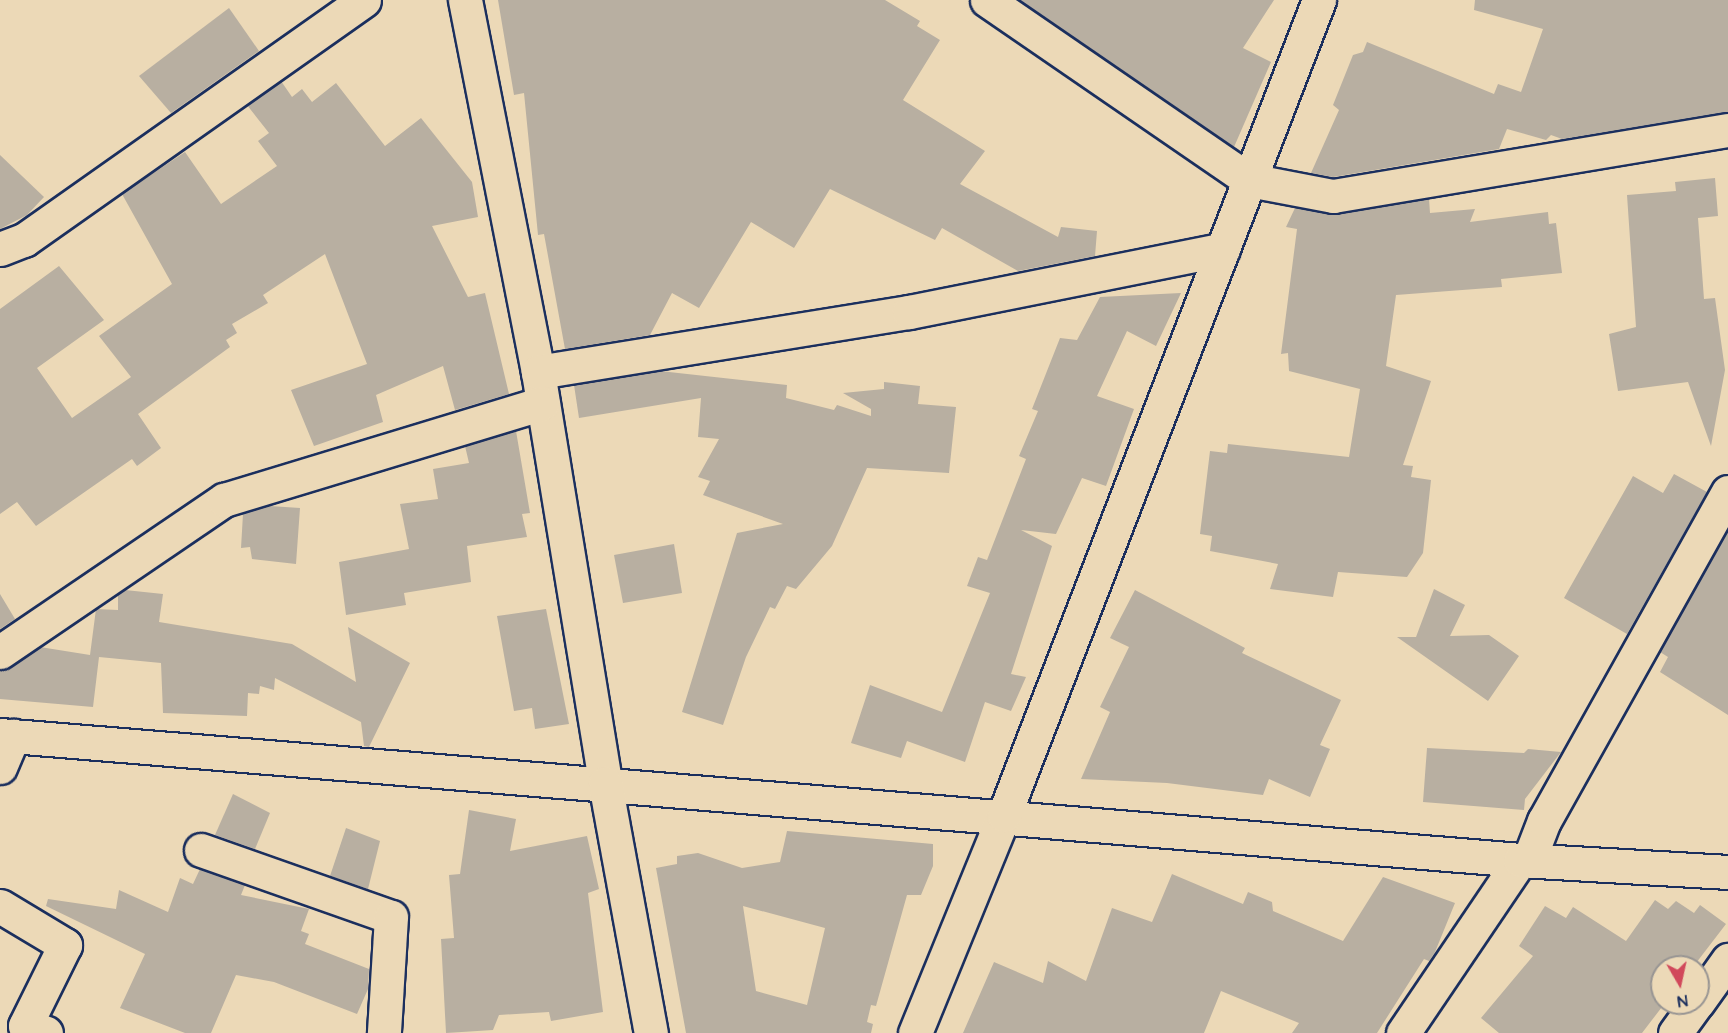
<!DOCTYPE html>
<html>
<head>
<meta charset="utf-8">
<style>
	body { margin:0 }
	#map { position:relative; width:1728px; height:1033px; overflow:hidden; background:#ecd9b7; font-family:"Architects Daughter",sans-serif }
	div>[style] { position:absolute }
	.building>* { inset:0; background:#b8afa1 }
	.roads { filter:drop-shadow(2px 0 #1b2f5e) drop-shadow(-2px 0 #1b2f5e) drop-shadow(0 2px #1b2f5e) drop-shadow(0 -2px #1b2f5e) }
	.street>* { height:33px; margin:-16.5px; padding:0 16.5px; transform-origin:16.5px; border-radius:16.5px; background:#ecd9b7 }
	.secondary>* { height:33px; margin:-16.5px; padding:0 16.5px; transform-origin:16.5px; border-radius:16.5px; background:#ecd9b7 }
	span { translate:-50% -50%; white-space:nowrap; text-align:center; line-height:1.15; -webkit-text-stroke:4.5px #ecd9b7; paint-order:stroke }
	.north { position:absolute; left:1650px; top:955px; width:60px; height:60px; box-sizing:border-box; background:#ecd9b7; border:2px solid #989593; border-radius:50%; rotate:171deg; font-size:16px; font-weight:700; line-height:24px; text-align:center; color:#1b2f5e }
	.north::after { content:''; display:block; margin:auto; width:21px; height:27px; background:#d1495b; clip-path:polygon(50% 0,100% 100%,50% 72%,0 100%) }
</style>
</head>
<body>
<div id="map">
	<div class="building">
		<div style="clip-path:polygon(498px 0,885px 0,920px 21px,917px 26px,940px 40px,903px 100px,985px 151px,960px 184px,1058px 237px,1061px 227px,1097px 231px,1095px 256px,1018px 271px,942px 228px,935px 240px,830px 189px,794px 248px,751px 222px,699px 308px,672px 293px,650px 335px,565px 349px,544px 234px,538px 235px,524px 93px,514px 95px)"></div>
		<div style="clip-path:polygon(1020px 0,1274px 0,1243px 48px,1271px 62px,1234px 147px)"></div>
		<div style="clip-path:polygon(1475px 0,1728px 0,1728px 112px,1562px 139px,1551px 135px,1546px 140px,1507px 129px,1499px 149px,1333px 177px,1311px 173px,1339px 110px,1333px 105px,1353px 55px,1363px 52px,1367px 42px,1494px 94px,1498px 84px,1521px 92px,1543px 29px,1474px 10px)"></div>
		<div style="clip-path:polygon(229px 8px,259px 51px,171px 113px,139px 76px)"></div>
		<div style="clip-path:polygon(281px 81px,292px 97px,302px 89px,312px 102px,336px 83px,385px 146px,421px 118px,472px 182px,478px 217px,432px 226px,468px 297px,485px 293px,509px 394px,455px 410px,443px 366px,376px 395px,383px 422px,314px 446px,291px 390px,367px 364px,325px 254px,263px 295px,268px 303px,232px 324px,237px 333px,226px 340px,230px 347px,138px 414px,161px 448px,137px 466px,132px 459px,36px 526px,17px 502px,0 514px,0 309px,59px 266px,104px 320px,37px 368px,72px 418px,131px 377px,99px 336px,172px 284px,122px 194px,185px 152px,221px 204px,277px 166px,258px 141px,269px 133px,247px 105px)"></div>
		<div style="clip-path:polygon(0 155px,44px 197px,27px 215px,0 229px)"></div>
		<div style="clip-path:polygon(1715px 178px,1718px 216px,1698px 218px,1704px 299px,1715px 298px,1725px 370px,1711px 446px,1688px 382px,1618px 391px,1609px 334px,1636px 327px,1627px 195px,1676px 191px,1675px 182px)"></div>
		<div style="clip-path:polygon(1429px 199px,1430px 213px,1475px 209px,1470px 222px,1548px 212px,1549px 224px,1556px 223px,1562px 273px,1501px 279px,1502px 287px,1396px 295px,1386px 366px,1431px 381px,1403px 465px,1413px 466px,1411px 477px,1431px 480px,1423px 553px,1407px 577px,1338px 572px,1333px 597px,1270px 589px,1278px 564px,1210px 551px,1212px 536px,1200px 534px,1210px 451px,1227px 453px,1228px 444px,1349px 457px,1360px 389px,1289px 371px,1288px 353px,1281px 354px,1297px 229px,1286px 227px,1295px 208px,1336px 215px)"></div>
		<div style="clip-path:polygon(1181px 293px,1156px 346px,1127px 331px,1097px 396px,1134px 409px,1106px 486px,1082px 478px,1056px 534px,1021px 530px,1052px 546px,1011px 674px,1026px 677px,1011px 711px,985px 702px,965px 762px,907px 741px,901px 758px,851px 743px,870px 685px,942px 712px,990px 593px,967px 586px,978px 557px,987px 560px,1026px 459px,1019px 456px,1038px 411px,1032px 409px,1060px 338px,1077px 340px,1100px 297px)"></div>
		<div style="clip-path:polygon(660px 371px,787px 385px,786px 398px,834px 410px,837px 405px,871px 416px,871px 409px,843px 393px,884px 389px,884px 382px,920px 386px,918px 404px,956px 407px,949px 473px,867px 468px,832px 546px,796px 589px,787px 586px,775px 609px,770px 607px,746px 657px,723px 725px,682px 712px,737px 533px,783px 524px,703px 495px,710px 481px,698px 477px,719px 439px,698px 437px,701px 398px,579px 418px,574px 385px)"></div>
		<div style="clip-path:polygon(516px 431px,530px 513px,522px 514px,527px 537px,467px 546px,471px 582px,404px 593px,406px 605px,346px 615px,339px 562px,409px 549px,400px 504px,438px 499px,433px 469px,469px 463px,465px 446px)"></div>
		<div style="clip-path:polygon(1674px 474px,1707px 492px,1627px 634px,1564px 598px,1633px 476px,1663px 493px)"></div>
		<div style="clip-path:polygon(270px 506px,300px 508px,296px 564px,252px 559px,250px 547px,241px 548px,243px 514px)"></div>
		<div style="clip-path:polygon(1728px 530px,1728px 715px,1660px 672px,1668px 657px,1660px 652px)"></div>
		<div style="clip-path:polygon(674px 544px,682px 593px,623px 603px,614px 555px)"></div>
		<div style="clip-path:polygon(1434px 589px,1465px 605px,1450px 636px,1489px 635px,1519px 656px,1488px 701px,1397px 637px,1416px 637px)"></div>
		<div style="clip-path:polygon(125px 590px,163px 594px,159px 622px,292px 644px,356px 682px,348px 627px,410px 663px,369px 747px,364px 746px,361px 722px,275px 678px,274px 690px,260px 686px,259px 694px,248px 693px,247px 716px,163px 713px,161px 663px,99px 657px,93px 707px,0 699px,0 671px,40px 647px,90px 655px,96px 609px,118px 610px,118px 594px)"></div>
		<div style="clip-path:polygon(1135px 590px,1245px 648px,1242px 653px,1341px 700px,1320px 745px,1330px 749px,1310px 797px,1269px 779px,1263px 795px,1167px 783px,1081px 779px,1110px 712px,1100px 707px,1129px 647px,1110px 638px)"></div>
		<div style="clip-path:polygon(0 594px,15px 619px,0 629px)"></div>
		<div style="clip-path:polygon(546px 609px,569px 724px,535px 729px,532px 708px,514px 711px,497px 616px)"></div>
		<div style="clip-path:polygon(1427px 748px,1524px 753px,1528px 749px,1561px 752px,1525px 799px,1524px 810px,1423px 802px)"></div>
		<div style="clip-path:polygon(233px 794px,270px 813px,255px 849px,215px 835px)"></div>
		<div style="clip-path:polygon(469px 810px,516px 819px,510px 851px,587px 836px,599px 889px,588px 893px,603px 1012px,551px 1021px,549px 1012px,499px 1015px,493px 1030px,446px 1033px,441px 939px,454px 938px,449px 875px,460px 874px)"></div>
		<div style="clip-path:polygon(346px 828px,380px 841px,368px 889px,330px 876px)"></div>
		<div style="clip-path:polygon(evenodd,787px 831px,933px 844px,933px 866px,921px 895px,907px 895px,876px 1006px,871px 1005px,867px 1022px,873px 1024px,871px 1033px,686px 1033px,656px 868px,677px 864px,677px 856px,698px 853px,742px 868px,780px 862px,787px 831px,743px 906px,825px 928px,807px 1005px,756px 991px,743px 906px)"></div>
		<div style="clip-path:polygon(200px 869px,245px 885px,241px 895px,309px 909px,301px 931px,309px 934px,305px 944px,369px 969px,368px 989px,357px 1014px,274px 982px,236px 975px,211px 1033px,185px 1033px,120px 1008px,145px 954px,46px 906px,48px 899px,116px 909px,119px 890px,168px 912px,180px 878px,193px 884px)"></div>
		<div style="clip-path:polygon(1172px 874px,1243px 904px,1248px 892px,1272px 902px,1273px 911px,1343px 941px,1383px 877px,1455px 903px,1435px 952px,1429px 961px,1424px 959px,1377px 1033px,1292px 1033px,1299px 1023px,1221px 991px,1204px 1033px,963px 1033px,994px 962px,1043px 983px,1048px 961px,1086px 981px,1112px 908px,1152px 922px)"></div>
		<div style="clip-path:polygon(1655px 900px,1668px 909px,1676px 901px,1694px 913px,1700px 905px,1726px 924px,1693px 967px,1662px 967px,1665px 1003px,1642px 1033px,1499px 1033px,1481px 1018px,1533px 956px,1519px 946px,1545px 906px,1566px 918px,1573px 907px,1626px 941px)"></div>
	</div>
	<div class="roads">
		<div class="street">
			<div style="left:465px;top:0;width:379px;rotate:78.9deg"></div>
			<div style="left:538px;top:372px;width:416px;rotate:80.7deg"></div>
			<div style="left:987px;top:0;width:318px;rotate:34.5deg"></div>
			<div style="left:1249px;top:180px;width:86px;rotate:10.8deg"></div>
			<div style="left:1333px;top:196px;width:400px;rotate:-9.5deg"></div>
			<div style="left:0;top:249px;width:26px;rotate:-21deg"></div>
			<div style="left:24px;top:240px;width:416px;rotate:-35.2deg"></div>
			<div style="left:538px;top:372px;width:376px;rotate:-9.2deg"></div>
			<div style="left:909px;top:312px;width:320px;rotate:-11.3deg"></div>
			<div style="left:0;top:652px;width:271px;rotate:-34.2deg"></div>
			<div style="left:224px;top:500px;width:333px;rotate:-16.9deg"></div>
			<div style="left:0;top:767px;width:34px;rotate:-67deg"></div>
			<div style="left:201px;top:850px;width:201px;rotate:19.4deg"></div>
			<div style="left:391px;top:917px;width:116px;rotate:93.5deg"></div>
			<div style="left:1530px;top:857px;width:39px;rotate:-69deg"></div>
			<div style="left:1544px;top:821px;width:377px;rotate:-60.8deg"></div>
			<div style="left:0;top:906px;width:76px;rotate:31deg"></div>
			<div style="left:65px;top:945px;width:90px;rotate:116.3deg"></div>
			<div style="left:25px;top:1026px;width:22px;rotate:18deg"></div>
			<div style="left:1698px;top:1002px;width:52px;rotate:-54.5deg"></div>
			<div style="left:1403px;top:1033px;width:209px;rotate:-55.9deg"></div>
			<div style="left:1675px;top:1033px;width:37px;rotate:-54deg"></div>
		</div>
		<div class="secondary">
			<div style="left:0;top:735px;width:1525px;rotate:4.7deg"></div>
			<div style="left:1520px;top:860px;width:208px;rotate:3.3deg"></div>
			<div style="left:605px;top:783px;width:254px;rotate:79.6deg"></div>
			<div style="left:915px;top:1033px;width:235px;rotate:-67.8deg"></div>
			<div style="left:1004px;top:815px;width:874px;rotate:-68.87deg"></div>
		</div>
	</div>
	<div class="north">N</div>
</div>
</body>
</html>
